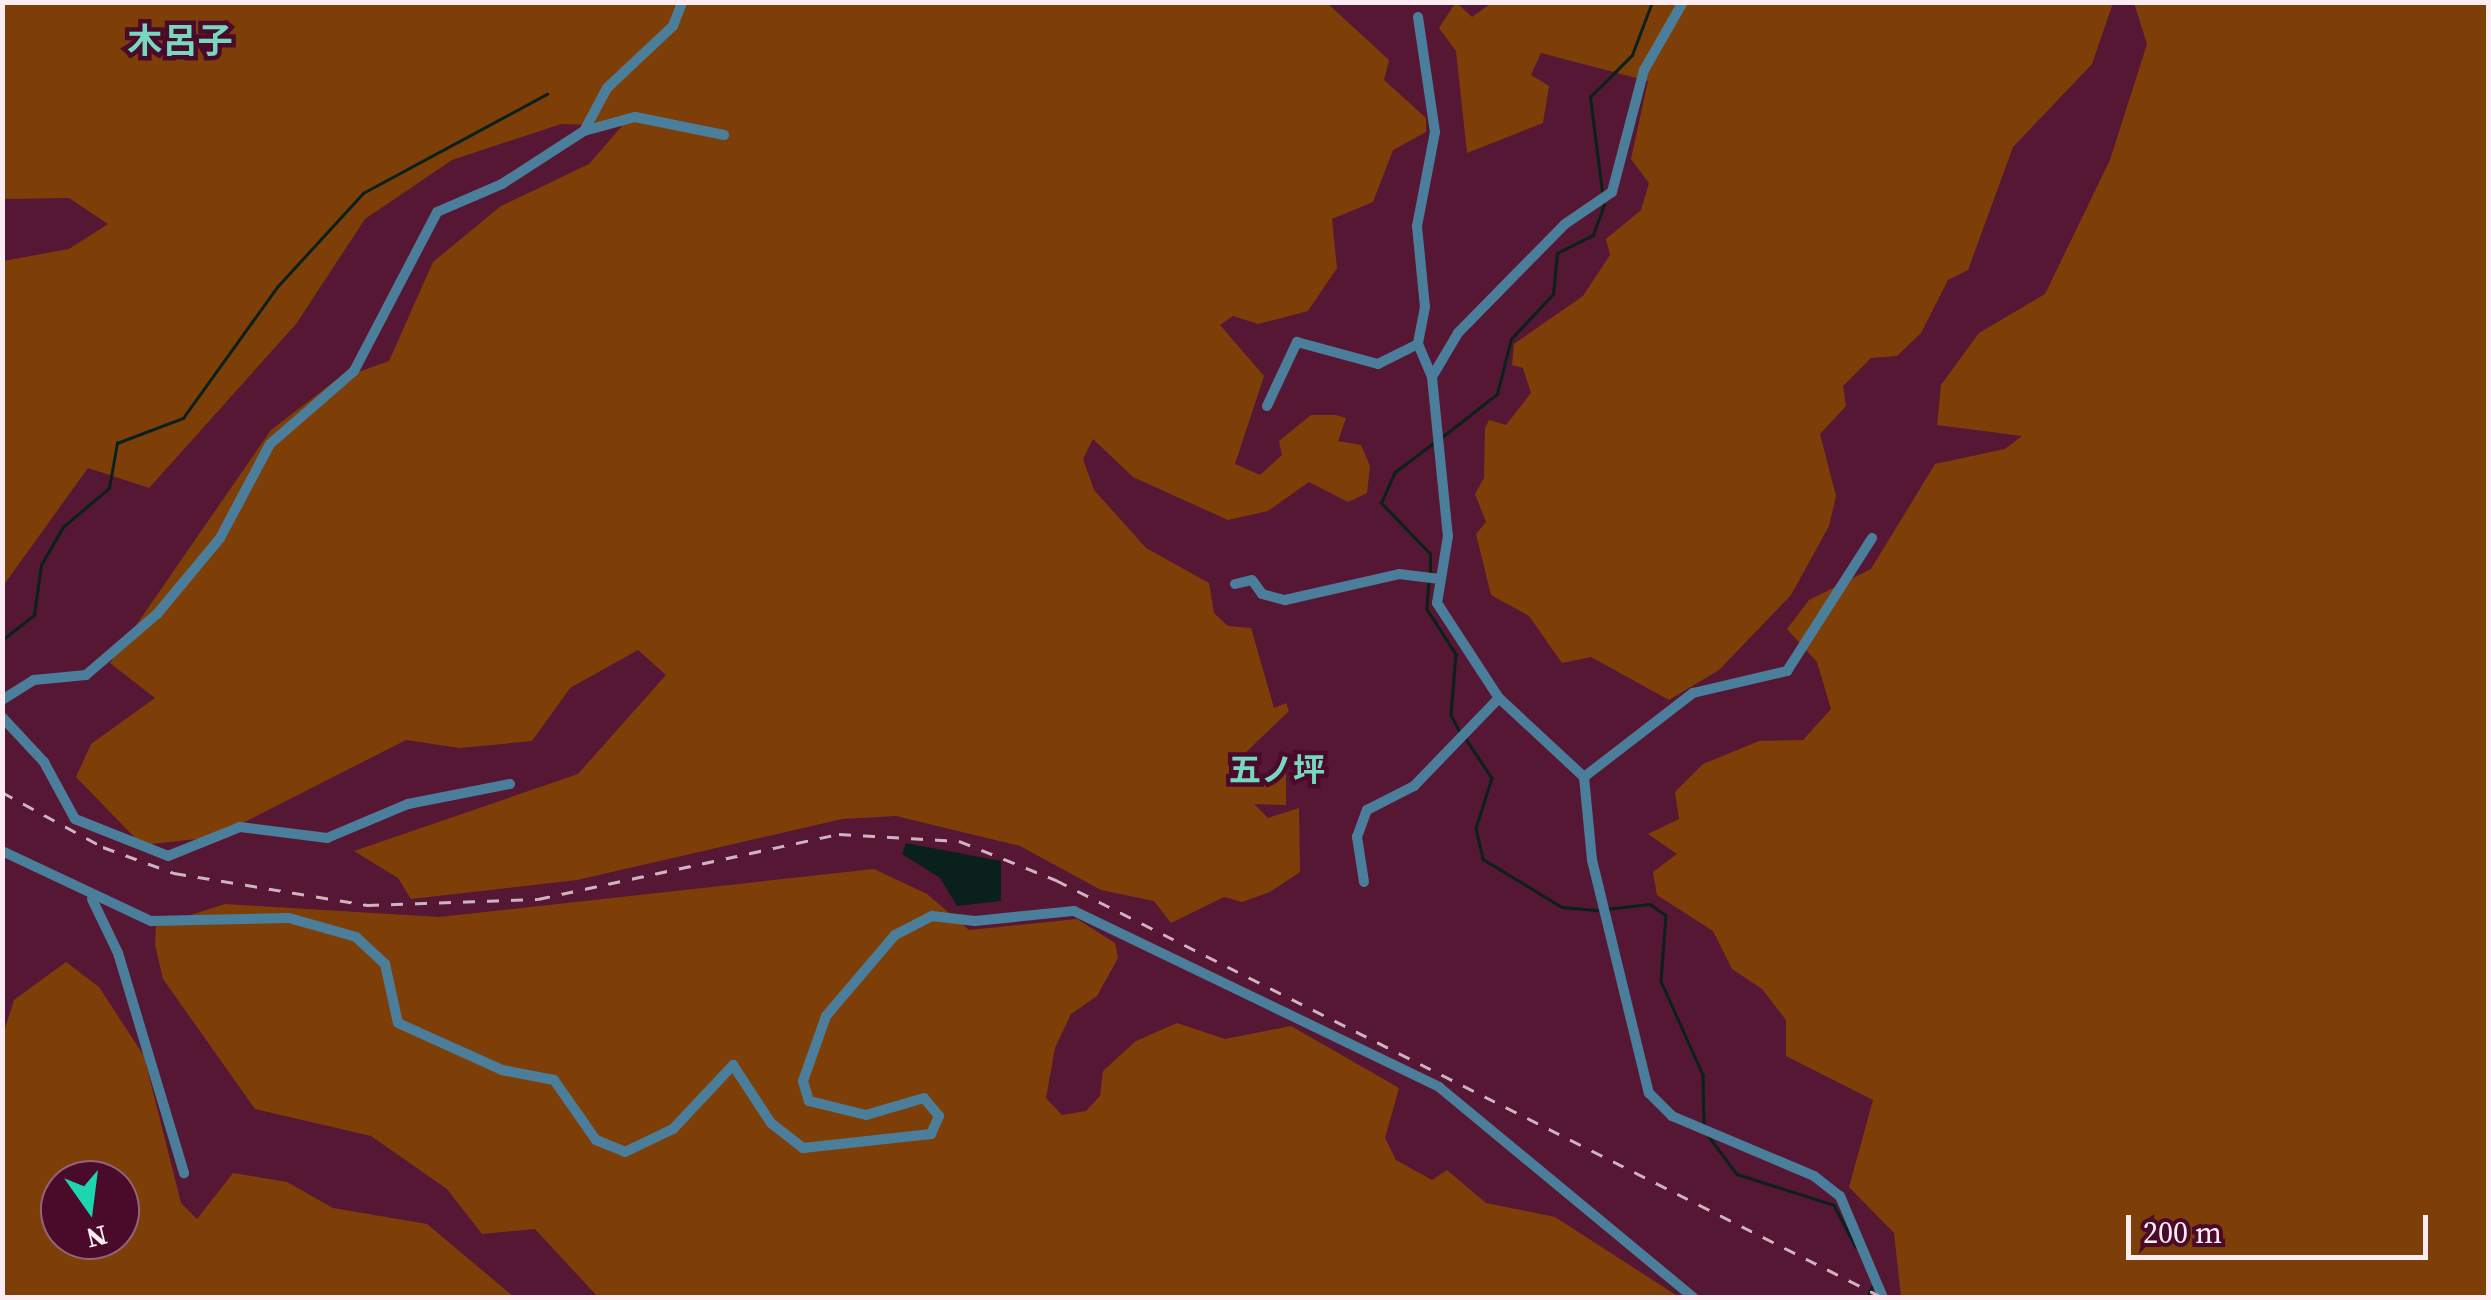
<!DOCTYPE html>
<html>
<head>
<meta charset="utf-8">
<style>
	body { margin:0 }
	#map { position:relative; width:2491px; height:1300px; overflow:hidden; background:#561735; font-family:"Source Serif 4","Noto Sans JP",serif }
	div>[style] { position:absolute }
	.green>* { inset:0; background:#7d3f07 }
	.water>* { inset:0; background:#0a211b }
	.stream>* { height:2.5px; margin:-1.25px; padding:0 1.25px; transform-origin:1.25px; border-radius:1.25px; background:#0a211b }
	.minor>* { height:10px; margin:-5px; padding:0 5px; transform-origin:5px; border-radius:5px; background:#4b7e9a }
	.rail>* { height:2.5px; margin-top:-1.25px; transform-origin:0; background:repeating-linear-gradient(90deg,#d0b3c0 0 12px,transparent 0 24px) }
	span { translate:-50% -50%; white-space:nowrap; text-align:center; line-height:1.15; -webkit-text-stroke:9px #4a0b2b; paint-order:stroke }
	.neighbourhood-label { font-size:32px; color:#77d8bf; font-weight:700 }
	.quarter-label { font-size:35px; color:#77d8bf; font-weight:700 }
	.frame { position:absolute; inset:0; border:5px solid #fdecf2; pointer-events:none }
	.north { position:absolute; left:40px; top:1160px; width:100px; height:100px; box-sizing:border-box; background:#4a0b2b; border:2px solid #92657b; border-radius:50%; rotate:166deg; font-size:28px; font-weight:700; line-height:40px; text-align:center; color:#fdecf2 }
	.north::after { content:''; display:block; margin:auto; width:35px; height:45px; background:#1cd5b1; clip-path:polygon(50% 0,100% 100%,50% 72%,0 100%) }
	.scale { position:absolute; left:2126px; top:1215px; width:302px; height:45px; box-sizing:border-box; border:5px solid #fdecf2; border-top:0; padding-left:12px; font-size:30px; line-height:35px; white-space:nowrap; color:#fdecf2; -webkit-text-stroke:8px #4a0b2b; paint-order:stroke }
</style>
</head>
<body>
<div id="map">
	<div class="green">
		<div style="clip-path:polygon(1456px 2px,1472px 17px,1493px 2px,2113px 3px,2092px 64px,2013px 147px,1968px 270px,1948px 280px,1921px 333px,1897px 356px,1871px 358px,1843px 386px,1846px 406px,1820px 434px,1836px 496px,1829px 526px,1791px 595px,1719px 670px,1669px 700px,1591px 657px,1562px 663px,1529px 616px,1491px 595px,1476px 534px,1486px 522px,1475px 494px,1484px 478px,1485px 428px,1489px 420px,1506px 425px,1531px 393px,1523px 368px,1512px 365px,1514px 344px,1583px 296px,1610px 255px,1606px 239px,1641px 210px,1649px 183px,1631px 159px,1648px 81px,1541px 53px,1531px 75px,1549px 86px,1543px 123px,1467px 153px,1456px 51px,1439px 28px)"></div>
		<div style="clip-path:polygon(3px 3px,1327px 3px,1389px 60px,1384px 80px,1426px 118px,1426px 132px,1393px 150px,1373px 202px,1332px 219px,1337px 268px,1308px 311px,1258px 324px,1233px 316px,1220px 325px,1264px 376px,1235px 464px,1260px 475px,1282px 455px,1279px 441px,1311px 415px,1336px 415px,1346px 418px,1338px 441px,1361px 445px,1370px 466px,1367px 493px,1348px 502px,1309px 482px,1268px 511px,1228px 520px,1133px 477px,1093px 439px,1083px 459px,1094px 490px,1146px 548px,1209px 583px,1214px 613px,1228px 626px,1251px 628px,1274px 708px,1286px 703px,1289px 711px,1242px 756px,1243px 770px,1250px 781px,1286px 773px,1286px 805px,1254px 804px,1268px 818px,1299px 808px,1300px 872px,1270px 892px,1242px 902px,1224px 897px,1171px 923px,1154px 901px,1101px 890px,1020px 846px,896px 816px,842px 819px,577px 880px,411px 899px,398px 878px,354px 851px,578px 774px,666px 675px,638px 650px,570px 688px,532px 741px,460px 748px,406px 740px,215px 837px,142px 845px,76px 777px,91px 744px,155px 698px,110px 663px,271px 430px,336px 380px,389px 361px,433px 262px,501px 206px,589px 164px,622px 126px,561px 124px,452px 160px,365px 219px,296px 324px,149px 488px,88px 468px,3px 586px,3px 261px,69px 249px,108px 224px,69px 198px,3px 199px)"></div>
		<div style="clip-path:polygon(2134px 3px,2488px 3px,2488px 1297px,1901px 1297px,1894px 1233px,1849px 1187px,1873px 1100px,1786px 1056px,1786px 1020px,1762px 989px,1732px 969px,1713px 931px,1657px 895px,1653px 872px,1677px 854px,1648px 834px,1679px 819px,1675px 792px,1703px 764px,1759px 741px,1803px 740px,1831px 709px,1817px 662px,1787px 629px,1809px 600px,1871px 569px,1935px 464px,2005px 449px,2022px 436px,1937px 425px,1941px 385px,1979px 333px,2045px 294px,2110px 160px,2147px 44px)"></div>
		<div style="clip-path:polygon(874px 869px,927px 894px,969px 930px,1077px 919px,1115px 943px,1118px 958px,1097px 996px,1071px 1014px,1055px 1048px,1046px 1098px,1062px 1115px,1086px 1111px,1100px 1096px,1103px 1071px,1136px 1041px,1177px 1023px,1225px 1039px,1291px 1026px,1399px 1088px,1385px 1138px,1396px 1160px,1432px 1180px,1447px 1170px,1486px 1203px,1555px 1217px,1679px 1297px,598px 1297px,535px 1229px,482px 1234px,447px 1189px,371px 1136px,255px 1109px,163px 979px,155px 945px,156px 926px,225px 904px,439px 917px)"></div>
		<div style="clip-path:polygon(evenodd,66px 962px,99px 987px,144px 1056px,181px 1203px,197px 1219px,233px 1173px,287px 1182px,333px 1208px,427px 1224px,514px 1297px,3px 1298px,3px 1035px,14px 1000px,66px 962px,60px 1180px,120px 1180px,120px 1240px,60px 1240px,60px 1180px)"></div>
	</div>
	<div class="water">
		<div style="clip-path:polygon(906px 843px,1001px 861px,1001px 901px,957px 906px,940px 878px,902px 854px)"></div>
	</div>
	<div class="stream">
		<div style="left:1602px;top:192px;width:96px;rotate:-97.2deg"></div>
		<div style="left:1590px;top:97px;width:59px;rotate:-45deg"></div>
		<div style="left:1632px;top:55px;width:57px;rotate:-69.3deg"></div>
		<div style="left:1442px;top:437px;width:70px;rotate:-38deg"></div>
		<div style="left:1497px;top:394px;width:57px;rotate:-75.7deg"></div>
		<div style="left:1511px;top:339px;width:62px;rotate:-47deg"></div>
		<div style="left:1553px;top:294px;width:41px;rotate:-84.4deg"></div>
		<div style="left:1557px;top:253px;width:40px;rotate:-26.6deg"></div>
		<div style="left:1593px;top:235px;width:32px;rotate:-70deg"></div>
		<div style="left:1430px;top:572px;width:18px;rotate:-90deg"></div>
		<div style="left:1430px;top:554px;width:71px;rotate:-133.9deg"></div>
		<div style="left:1381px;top:503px;width:34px;rotate:-66deg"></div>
		<div style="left:1395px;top:472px;width:51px;rotate:-37.1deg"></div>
		<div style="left:1429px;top:580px;width:29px;rotate:94deg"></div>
		<div style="left:1427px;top:609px;width:54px;rotate:57.2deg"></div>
		<div style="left:1456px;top:654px;width:61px;rotate:94.7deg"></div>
		<div style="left:1451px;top:715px;width:21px;rotate:62deg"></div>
		<div style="left:2px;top:640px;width:41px;rotate:-38deg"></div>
		<div style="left:34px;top:615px;width:50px;rotate:-82deg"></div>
		<div style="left:41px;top:565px;width:44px;rotate:-59.9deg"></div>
		<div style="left:63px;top:527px;width:60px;rotate:-40.3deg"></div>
		<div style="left:109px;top:488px;width:46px;rotate:-79.9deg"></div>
		<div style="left:117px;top:443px;width:71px;rotate:-20.7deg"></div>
		<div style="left:183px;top:418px;width:161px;rotate:-54.3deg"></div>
		<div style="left:277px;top:287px;width:127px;rotate:-47.5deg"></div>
		<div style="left:363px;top:193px;width:209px;rotate:-28.3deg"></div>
		<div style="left:1466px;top:739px;width:47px;rotate:56.3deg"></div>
		<div style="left:1492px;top:778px;width:52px;rotate:107.7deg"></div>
		<div style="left:1476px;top:828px;width:32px;rotate:77deg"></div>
		<div style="left:1483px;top:859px;width:92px;rotate:31.3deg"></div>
		<div style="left:1562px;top:907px;width:36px;rotate:5deg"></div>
		<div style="left:1606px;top:909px;width:44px;rotate:-6.5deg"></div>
		<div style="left:1650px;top:904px;width:19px;rotate:35deg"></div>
		<div style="left:1666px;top:915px;width:66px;rotate:94.3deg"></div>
		<div style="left:1661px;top:981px;width:103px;rotate:65.9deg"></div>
		<div style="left:1703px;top:1075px;width:52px;rotate:88.9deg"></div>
		<div style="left:1707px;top:1134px;width:50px;rotate:53.1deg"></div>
		<div style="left:1737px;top:1174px;width:102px;rotate:17.7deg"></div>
		<div style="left:1834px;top:1205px;width:47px;rotate:62.4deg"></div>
		<div style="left:1867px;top:1298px;width:12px;rotate:-66deg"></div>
	</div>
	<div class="minor">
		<div style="left:1683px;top:2px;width:78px;rotate:119.8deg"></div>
		<div style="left:1644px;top:70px;width:126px;rotate:104.7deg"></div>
		<div style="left:1612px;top:192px;width:57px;rotate:145.8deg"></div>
		<div style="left:1565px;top:224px;width:153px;rotate:134.5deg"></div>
		<div style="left:1458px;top:333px;width:51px;rotate:120.6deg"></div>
		<div style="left:1432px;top:377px;width:160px;rotate:84.3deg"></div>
		<div style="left:1448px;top:536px;width:68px;rotate:99.3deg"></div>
		<div style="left:1437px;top:603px;width:113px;rotate:56.9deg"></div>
		<div style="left:1499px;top:698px;width:116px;rotate:42.9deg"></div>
		<div style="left:1584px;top:777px;width:83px;rotate:84.5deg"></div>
		<div style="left:1592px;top:860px;width:240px;rotate:76.3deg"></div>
		<div style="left:1649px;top:1093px;width:33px;rotate:45deg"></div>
		<div style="left:1672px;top:1116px;width:154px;rotate:22.9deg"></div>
		<div style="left:1814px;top:1176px;width:33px;rotate:38deg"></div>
		<div style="left:1840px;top:1196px;width:111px;rotate:67.1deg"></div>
		<div style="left:1418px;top:17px;width:116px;rotate:81.6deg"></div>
		<div style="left:1435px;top:132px;width:96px;rotate:100.8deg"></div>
		<div style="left:1417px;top:226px;width:81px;rotate:84.4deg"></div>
		<div style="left:1425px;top:307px;width:38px;rotate:101deg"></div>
		<div style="left:1418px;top:344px;width:36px;rotate:67deg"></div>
		<div style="left:584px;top:131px;width:49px;rotate:-61.9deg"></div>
		<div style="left:607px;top:88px;width:91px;rotate:-43.2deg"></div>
		<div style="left:673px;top:26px;width:26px;rotate:-69deg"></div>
		<div style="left:1267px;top:406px;width:71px;rotate:-64.9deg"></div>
		<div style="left:1297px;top:342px;width:84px;rotate:15.2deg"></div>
		<div style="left:1378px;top:364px;width:45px;rotate:-26.6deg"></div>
		<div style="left:1235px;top:584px;width:17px;rotate:-13deg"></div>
		<div style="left:1252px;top:580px;width:17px;rotate:54deg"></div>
		<div style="left:1262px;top:594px;width:24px;rotate:15deg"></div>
		<div style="left:1285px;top:600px;width:117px;rotate:-12.8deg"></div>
		<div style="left:1399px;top:574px;width:41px;rotate:7deg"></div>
		<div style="left:2px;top:700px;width:38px;rotate:-32deg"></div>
		<div style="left:34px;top:680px;width:52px;rotate:-5.5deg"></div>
		<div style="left:86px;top:675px;width:94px;rotate:-40.7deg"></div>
		<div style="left:157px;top:614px;width:99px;rotate:-50.3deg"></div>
		<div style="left:220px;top:538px;width:106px;rotate:-62deg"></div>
		<div style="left:270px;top:444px;width:111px;rotate:-41deg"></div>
		<div style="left:354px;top:371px;width:179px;rotate:-62.4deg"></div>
		<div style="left:437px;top:212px;width:71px;rotate:-23.3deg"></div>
		<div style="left:502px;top:184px;width:98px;rotate:-32.9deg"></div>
		<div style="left:584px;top:131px;width:53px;rotate:-15.4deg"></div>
		<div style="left:635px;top:117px;width:91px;rotate:11.4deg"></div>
		<div style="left:2px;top:717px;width:62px;rotate:47deg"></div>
		<div style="left:44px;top:762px;width:65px;rotate:61.5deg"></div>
		<div style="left:75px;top:819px;width:100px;rotate:21.7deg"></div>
		<div style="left:168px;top:856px;width:78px;rotate:-21.9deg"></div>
		<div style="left:240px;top:827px;width:88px;rotate:7.2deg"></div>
		<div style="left:327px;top:838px;width:88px;rotate:-22.8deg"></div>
		<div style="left:408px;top:804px;width:104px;rotate:-11.1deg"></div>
		<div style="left:1584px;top:777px;width:138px;rotate:-37.6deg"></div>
		<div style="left:1693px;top:693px;width:97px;rotate:-13.2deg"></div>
		<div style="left:1787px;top:671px;width:158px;rotate:-57.4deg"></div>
		<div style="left:2px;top:851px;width:165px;rotate:25.2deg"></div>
		<div style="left:151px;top:921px;width:138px;rotate:-1.2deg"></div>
		<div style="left:289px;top:918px;width:70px;rotate:15.8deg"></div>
		<div style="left:356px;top:937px;width:40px;rotate:43deg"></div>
		<div style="left:385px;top:964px;width:60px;rotate:77.6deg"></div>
		<div style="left:398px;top:1023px;width:114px;rotate:24.3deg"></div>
		<div style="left:502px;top:1070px;width:53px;rotate:10.9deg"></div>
		<div style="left:554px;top:1080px;width:73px;rotate:55deg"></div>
		<div style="left:596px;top:1140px;width:31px;rotate:22deg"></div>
		<div style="left:625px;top:1152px;width:53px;rotate:-25.6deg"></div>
		<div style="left:673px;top:1129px;width:88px;rotate:-46.8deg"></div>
		<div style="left:733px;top:1065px;width:69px;rotate:56.8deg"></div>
		<div style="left:771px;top:1123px;width:41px;rotate:38deg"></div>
		<div style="left:803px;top:1148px;width:129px;rotate:-6.2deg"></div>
		<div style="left:931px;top:1134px;width:20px;rotate:-66deg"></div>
		<div style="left:939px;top:1116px;width:23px;rotate:-130deg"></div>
		<div style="left:924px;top:1098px;width:60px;rotate:163.7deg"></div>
		<div style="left:866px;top:1115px;width:59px;rotate:-166.2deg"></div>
		<div style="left:809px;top:1101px;width:21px;rotate:-107deg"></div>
		<div style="left:803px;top:1081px;width:69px;rotate:-70.5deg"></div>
		<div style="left:826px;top:1016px;width:106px;rotate:-49.6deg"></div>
		<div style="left:895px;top:935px;width:42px;rotate:-27.2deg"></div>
		<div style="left:932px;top:916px;width:43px;rotate:6.6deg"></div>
		<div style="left:975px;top:921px;width:100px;rotate:-5.8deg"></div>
		<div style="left:1074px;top:911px;width:405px;rotate:25.7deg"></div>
		<div style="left:1439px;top:1087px;width:331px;rotate:39.6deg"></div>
		<div style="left:1364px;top:882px;width:46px;rotate:-98.8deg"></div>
		<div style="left:1357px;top:837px;width:29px;rotate:-70deg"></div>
		<div style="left:1367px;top:810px;width:53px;rotate:-27.1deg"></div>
		<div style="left:1414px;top:786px;width:122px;rotate:-46deg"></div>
		<div style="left:92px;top:899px;width:60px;rotate:64.3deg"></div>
		<div style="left:118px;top:953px;width:230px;rotate:73.3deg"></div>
	</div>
	<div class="rail">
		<div style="left:2px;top:792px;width:115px;rotate:28.6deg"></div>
		<div style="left:103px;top:847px;width:76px;rotate:20.1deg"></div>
		<div style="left:174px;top:873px;width:196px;rotate:9.4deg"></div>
		<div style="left:367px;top:905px;width:171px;rotate:-2deg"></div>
		<div style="left:538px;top:899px;width:308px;rotate:-12.2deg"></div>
		<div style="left:839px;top:834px;width:120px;rotate:3.3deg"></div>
		<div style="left:959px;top:841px;width:105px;rotate:21.9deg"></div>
		<div style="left:1056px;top:880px;width:928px;rotate:26.79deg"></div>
	</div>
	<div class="neighbourhood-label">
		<span style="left:1277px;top:770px">五ノ坪</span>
	</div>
	<div class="quarter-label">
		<span style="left:180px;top:41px">木呂子</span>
	</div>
	<div class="frame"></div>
	<div class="north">N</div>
	<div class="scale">200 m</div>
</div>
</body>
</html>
